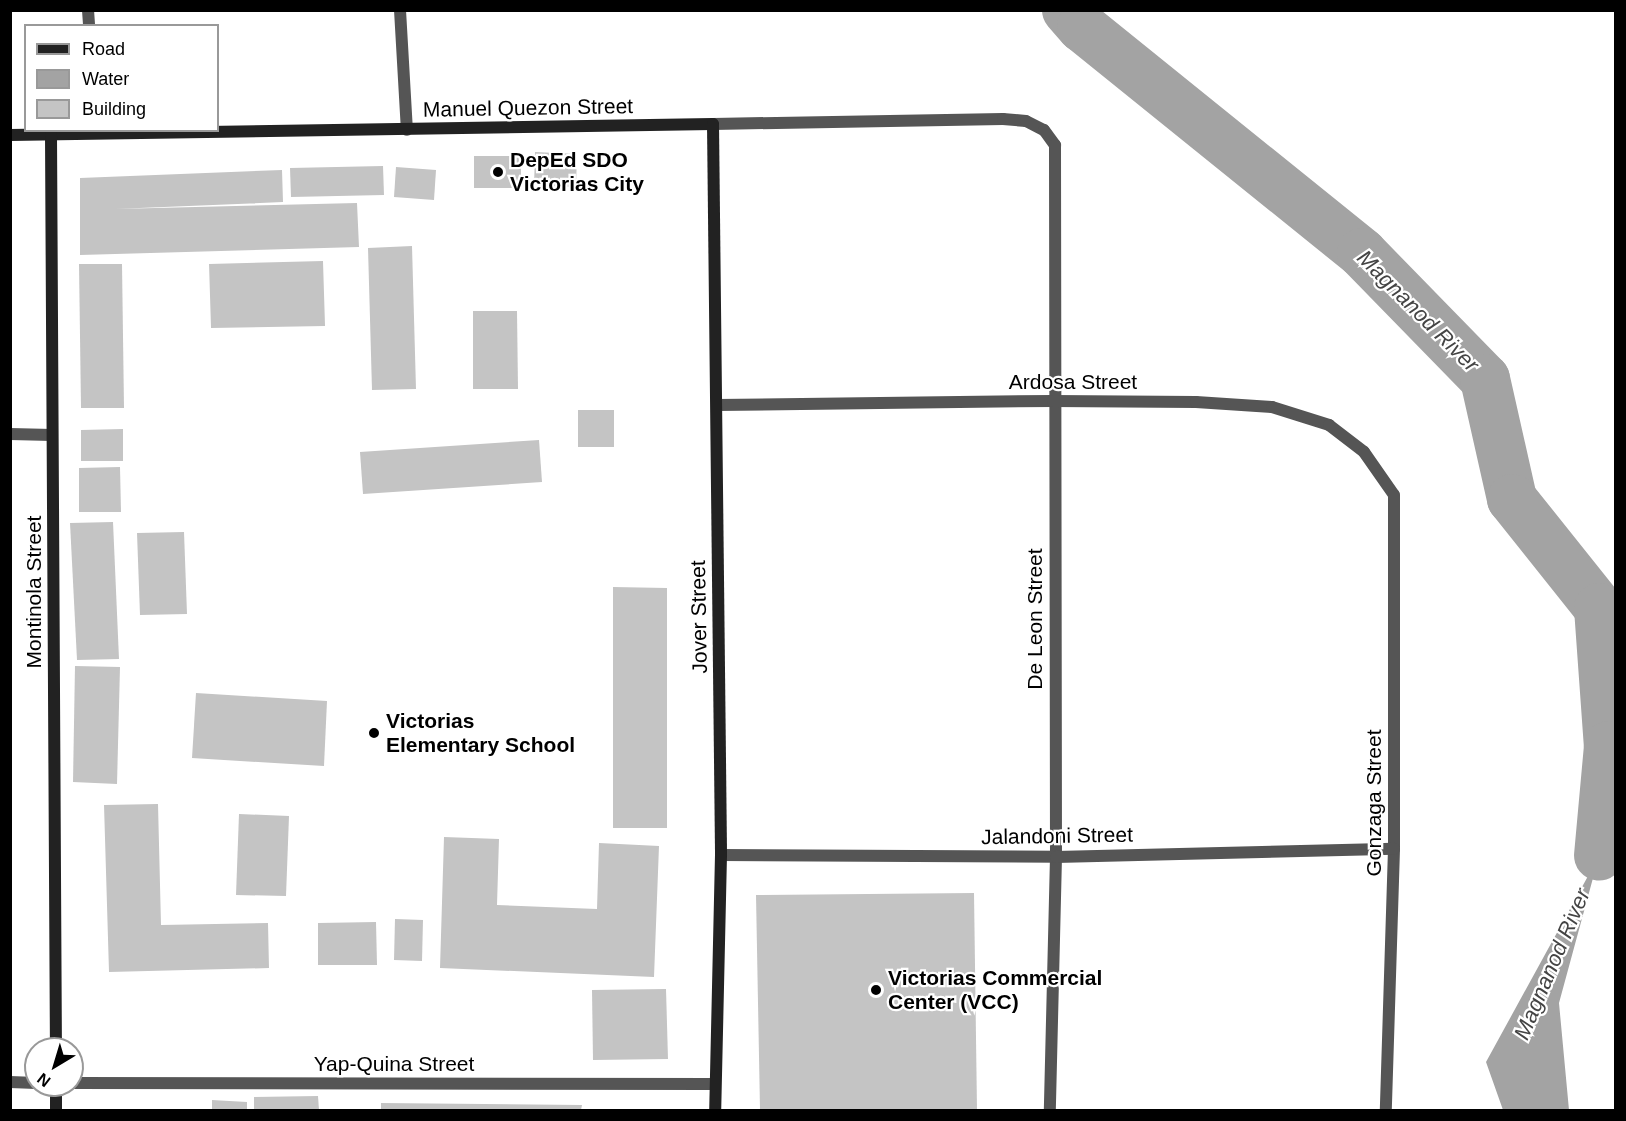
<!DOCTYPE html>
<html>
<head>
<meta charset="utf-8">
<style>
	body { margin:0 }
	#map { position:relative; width:1626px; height:1121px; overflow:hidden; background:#fff; font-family:Helvetica,sans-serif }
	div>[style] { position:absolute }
	.water>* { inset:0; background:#a3a3a3 }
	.river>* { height:50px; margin:-25px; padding:0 25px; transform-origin:25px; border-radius:25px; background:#a3a3a3 }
	.building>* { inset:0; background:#c4c4c4 }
	.lane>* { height:12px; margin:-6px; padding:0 6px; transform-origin:6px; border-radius:6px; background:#555 }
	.street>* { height:12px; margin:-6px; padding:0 6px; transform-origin:6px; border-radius:6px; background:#555 }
	.secondary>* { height:12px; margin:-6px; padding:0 6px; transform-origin:6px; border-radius:6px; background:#222 }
	.dots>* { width:16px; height:16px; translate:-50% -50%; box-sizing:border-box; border:3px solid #fff; border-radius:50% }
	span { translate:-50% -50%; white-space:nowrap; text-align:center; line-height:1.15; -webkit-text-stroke:4.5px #fff; paint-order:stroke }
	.street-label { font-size:21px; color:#000 }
	.poi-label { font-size:21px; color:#000; font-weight:700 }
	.left { translate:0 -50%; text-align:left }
	.water-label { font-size:22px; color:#444; font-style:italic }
	.frame { position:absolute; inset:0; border:12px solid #000; pointer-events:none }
	.legend { position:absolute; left:24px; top:24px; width:195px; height:108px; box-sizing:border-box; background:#fff; border:2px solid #999; margin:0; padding:8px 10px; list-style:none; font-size:18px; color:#000 }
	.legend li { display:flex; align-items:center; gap:12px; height:30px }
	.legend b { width:30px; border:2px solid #999 }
	.north { position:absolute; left:24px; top:1037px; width:60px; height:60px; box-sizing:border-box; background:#fff; border:2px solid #999; border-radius:50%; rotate:218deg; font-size:16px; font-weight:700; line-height:24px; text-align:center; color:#000 }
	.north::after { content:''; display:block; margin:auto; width:21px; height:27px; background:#000; clip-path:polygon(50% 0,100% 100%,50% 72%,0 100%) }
</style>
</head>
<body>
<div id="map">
	<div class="water">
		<div style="clip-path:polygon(1599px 856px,1559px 1003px,1569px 1110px,1503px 1110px,1486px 1062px)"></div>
	</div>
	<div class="river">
		<div style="left:1067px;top:10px;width:23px;rotate:49deg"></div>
		<div style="left:1082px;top:27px;width:360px;rotate:38.9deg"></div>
		<div style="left:1362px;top:253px;width:176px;rotate:45.7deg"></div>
		<div style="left:1485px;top:379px;width:123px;rotate:77.3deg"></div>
		<div style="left:1512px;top:499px;width:139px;rotate:51.4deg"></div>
		<div style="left:1599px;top:608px;width:138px;rotate:85.9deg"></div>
		<div style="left:1609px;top:746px;width:110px;rotate:95.2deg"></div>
	</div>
	<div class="building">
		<div style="clip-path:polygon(535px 152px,577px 154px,576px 187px,534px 186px)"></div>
		<div style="clip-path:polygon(474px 156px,521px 156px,521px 188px,474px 188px)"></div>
		<div style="clip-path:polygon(383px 166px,384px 195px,291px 197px,290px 168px)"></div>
		<div style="clip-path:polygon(396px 167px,436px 170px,434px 200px,394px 197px)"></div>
		<div style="clip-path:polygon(282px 170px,283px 202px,115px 209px,357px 203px,359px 247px,80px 255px,80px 178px)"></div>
		<div style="clip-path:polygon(412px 246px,416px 389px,372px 390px,368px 248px)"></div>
		<div style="clip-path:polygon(323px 261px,325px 326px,211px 328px,209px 264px)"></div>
		<div style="clip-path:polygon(79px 264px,122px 264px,124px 408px,81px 408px)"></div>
		<div style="clip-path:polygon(473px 311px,517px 311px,518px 389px,473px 389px)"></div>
		<div style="clip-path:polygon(578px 410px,614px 410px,614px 447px,578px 447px)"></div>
		<div style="clip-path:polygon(123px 429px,123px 461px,81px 461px,81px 430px)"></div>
		<div style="clip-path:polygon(539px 440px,542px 482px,363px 494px,360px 452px)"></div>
		<div style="clip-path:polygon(120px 467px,121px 512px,79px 512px,79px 468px)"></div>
		<div style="clip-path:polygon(113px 522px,119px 659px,77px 660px,70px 523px)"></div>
		<div style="clip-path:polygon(184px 532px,187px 614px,140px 615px,137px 533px)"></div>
		<div style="clip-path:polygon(613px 587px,667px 588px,667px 828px,613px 828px)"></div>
		<div style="clip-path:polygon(75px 666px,120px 667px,117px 784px,73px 782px)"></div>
		<div style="clip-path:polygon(196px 693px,327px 701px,324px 766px,192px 758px)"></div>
		<div style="clip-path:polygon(158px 804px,161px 925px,268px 923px,269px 968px,109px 972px,104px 805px)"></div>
		<div style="clip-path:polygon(239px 814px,289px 816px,286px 896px,236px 895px)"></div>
		<div style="clip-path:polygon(444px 837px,499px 839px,497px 905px,597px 909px,599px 843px,659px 846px,654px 977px,440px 968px)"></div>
		<div style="clip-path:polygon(974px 893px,977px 1110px,760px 1110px,756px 895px)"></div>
		<div style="clip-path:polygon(395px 919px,423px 920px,422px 961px,394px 960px)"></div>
		<div style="clip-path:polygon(376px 922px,377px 965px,318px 965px,318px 923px)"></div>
		<div style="clip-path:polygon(666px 989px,668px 1059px,593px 1060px,592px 990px)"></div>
		<div style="clip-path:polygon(318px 1096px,319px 1110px,254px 1110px,254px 1097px)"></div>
		<div style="clip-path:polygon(212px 1100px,247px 1102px,247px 1110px,212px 1110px)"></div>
		<div style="clip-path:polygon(381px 1103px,582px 1105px,581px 1110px,381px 1110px)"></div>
	</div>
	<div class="lane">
		<div style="left:400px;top:10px;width:120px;rotate:86.7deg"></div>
	</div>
	<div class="street">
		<div style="left:88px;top:10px;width:16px;rotate:86deg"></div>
		<div style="left:713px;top:124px;width:290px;rotate:-1deg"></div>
		<div style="left:1003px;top:119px;width:23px;rotate:5deg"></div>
		<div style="left:1026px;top:121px;width:20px;rotate:27deg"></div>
		<div style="left:1044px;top:130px;width:19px;rotate:54deg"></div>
		<div style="left:1055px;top:145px;width:712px;rotate:89.92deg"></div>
		<div style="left:1056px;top:857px;width:253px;rotate:91.4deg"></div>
		<div style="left:717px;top:405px;width:336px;rotate:-0.7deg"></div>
		<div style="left:1053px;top:401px;width:143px;rotate:0.4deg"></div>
		<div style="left:1196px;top:402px;width:76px;rotate:3.8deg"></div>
		<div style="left:1272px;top:407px;width:60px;rotate:17.5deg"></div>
		<div style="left:1329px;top:425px;width:44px;rotate:37.6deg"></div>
		<div style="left:1364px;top:452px;width:52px;rotate:55.1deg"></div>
		<div style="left:1394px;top:495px;width:354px;rotate:90deg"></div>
		<div style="left:1394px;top:849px;width:261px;rotate:91.8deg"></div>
		<div style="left:10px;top:434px;width:42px;rotate:1.4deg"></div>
		<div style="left:721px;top:855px;width:335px;rotate:0.3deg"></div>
		<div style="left:1056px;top:857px;width:338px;rotate:-1.4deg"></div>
		<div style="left:10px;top:1082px;width:26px;rotate:2deg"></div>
		<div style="left:72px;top:1083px;width:643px;rotate:0.09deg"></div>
	</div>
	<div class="secondary">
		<div style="left:10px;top:135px;width:703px;rotate:-0.9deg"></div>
		<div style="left:713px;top:124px;width:731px;rotate:89.37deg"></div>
		<div style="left:721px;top:855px;width:255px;rotate:91.3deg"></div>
		<div style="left:51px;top:135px;width:914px;rotate:89.69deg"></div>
		<div style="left:56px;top:1110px;width:25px;rotate:-90deg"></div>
	</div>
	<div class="dots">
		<div style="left:498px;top:172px;background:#000"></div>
		<div style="left:374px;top:733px;background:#000"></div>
		<div style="left:876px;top:990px;background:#000"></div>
	</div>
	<div class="street-label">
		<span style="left:528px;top:108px;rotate:-1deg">Manuel Quezon Street</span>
		<span style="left:1073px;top:382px">Ardosa Street</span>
		<span style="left:34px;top:592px;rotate:-90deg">Montinola Street</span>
		<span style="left:699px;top:617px;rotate:-91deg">Jover Street</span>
		<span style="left:1035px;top:619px;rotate:-90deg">De Leon Street</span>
		<span style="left:1374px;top:803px;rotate:-90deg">Gonzaga Street</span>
		<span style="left:1057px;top:836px;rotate:-1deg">Jalandoni Street</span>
		<span style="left:394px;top:1064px">Yap-Quina Street</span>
	</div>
	<div class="poi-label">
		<span class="left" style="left:510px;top:172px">DepEd SDO<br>Victorias City</span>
		<span class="left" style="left:386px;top:733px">Victorias<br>Elementary School</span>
		<span class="left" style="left:888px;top:990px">Victorias Commercial<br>Center (VCC)</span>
	</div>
	<div class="water-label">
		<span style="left:1418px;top:311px;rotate:45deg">Magnanod River</span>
		<span style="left:1552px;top:964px;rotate:-67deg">Magnanod River</span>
	</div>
	<div class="frame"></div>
	<ul class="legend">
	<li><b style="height:8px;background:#222"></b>Road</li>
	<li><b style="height:16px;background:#a3a3a3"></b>Water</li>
	<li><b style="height:16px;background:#c4c4c4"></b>Building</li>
	</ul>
	<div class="north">N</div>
</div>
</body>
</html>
